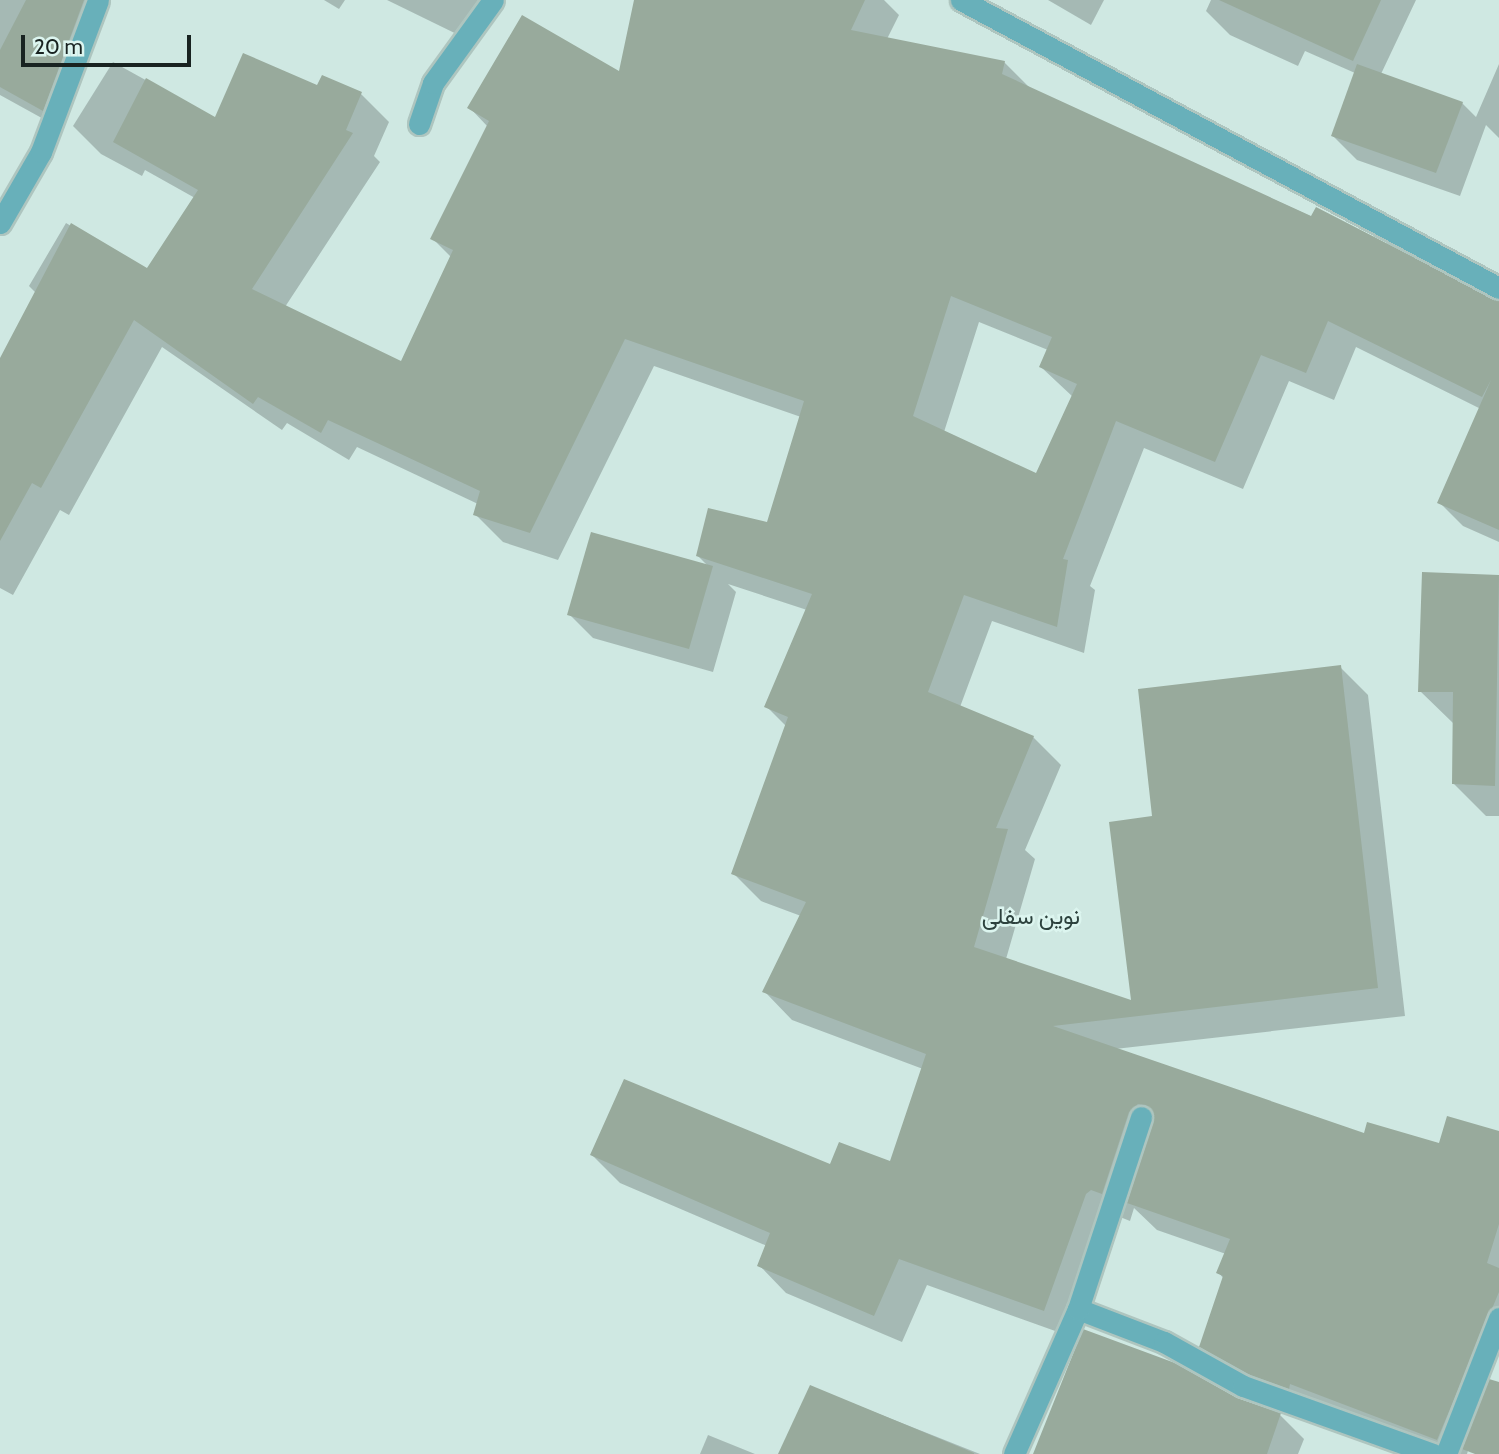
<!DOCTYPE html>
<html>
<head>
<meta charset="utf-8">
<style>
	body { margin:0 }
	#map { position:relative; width:1499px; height:1454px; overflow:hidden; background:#cfe8e2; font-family:Cabin,Vazirmatn,sans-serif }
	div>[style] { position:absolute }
	.shadow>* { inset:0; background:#0003 }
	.building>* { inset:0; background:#98aa9c }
	.roads { filter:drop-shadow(2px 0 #aec5bf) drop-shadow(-2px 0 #aec5bf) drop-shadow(0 2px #aec5bf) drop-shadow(0 -2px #aec5bf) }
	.minor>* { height:21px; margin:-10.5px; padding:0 10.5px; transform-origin:10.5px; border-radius:10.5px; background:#68b0ba }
	.tertiary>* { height:21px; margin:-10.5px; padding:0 10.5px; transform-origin:10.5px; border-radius:10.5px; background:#68b0ba }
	span { translate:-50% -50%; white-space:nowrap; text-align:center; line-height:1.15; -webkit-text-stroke:5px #dcf5ef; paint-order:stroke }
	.quarter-label { font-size:23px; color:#2c413d }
	.scale { position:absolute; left:21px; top:35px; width:170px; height:32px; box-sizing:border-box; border:4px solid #192321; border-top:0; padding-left:9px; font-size:21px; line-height:24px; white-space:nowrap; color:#192321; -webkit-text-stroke:5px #dcf5ef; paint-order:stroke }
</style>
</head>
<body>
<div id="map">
	<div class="shadow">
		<div style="clip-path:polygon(0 0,87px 0,104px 17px,58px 127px,0 95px)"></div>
		<div style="clip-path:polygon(324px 0,345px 0,339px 9px)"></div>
		<div style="clip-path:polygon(387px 0,497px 0,475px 43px)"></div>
		<div style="clip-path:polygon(evenodd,635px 0,884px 0,899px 15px,887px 39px,1004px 62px,1031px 89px,1499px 302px,1499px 418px,1356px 347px,1334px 400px,1289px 381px,1243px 489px,1144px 448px,1090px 586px,1095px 590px,1084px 653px,992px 621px,960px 707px,1033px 737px,1061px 765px,1025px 850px,1035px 859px,1006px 959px,1133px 1003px,1154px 818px,1340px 667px,1368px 695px,1405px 1016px,1115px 1049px,1365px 1136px,1440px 1146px,1499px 1132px,1499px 1345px,1467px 1454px,1432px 1454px,1229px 1374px,1201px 1346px,1224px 1279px,1218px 1272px,1226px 1254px,1157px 1230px,1134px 1208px,1130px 1221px,1120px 1217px,1113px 1222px,1072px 1337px,927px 1285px,902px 1342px,786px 1293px,759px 1265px,767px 1246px,620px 1183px,592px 1155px,831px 1167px,891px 1163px,923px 1069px,792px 1020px,765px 992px,801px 916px,761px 901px,733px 873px,786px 726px,766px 706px,807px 610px,728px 584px,736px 592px,713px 672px,593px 638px,569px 614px,709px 567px,698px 556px,769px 524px,801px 417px,654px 366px,558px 560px,503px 542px,475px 514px,478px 504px,357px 447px,349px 460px,287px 423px,282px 430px,162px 347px,69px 515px,60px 510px,13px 595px,0 588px,0 362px,36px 293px,29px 286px,66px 223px,147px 271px,195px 198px,145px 170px,142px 176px,101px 154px,73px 126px,113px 62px,216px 119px,318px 87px,361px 94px,389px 122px,374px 156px,380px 162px,285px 307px,402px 364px,452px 258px,432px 238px,488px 127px,470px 108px,621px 74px,635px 0,979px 322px,1048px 350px,1041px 367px,1073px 397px,1037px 475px,944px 432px,979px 322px)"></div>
		<div style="clip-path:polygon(1048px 0,1104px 0,1091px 25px)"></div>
		<div style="clip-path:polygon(1211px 0,1416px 0,1381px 74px,1462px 103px,1476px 117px,1499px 64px,1499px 138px,1486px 125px,1460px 196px,1357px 160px,1333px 136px,1355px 73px,1305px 51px,1298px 66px,1230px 35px,1206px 11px)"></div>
		<div style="clip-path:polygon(1499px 427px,1499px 542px,1463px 526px,1439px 502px)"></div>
		<div style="clip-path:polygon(1423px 574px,1499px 577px,1499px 816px,1486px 816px,1453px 783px,1454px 724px,1420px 691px)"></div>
		<div style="clip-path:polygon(811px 1387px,980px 1454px,800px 1454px)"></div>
		<div style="clip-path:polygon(1236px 1399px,1280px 1415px,1304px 1439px,1298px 1454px,1112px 1454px)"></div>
		<div style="clip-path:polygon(708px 1435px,755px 1454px,700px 1454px)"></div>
	</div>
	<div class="building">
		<div style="clip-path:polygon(26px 0,84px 0,43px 111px,0 87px,0 50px)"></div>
		<div style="clip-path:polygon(evenodd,634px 0,865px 0,851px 30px,1005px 61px,1002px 74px,1311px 216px,1316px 207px,1499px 301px,1499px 530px,1437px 503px,1491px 380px,1482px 397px,1328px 321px,1306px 373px,1261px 355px,1215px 462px,1116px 421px,1063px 559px,1068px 560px,1057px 627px,964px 595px,928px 692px,1034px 736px,996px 828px,1008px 829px,974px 947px,1131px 1000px,1109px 822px,1152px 816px,1138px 689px,1341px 665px,1378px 988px,1053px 1026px,1364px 1133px,1367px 1122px,1439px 1143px,1447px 1116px,1499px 1131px,1499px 1224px,1487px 1263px,1499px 1268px,1499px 1292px,1437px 1440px,1290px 1384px,1289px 1389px,1248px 1374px,1199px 1347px,1223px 1276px,1216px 1273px,1230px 1239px,1127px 1203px,1153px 1121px,1146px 1105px,1138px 1104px,1129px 1112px,1102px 1194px,1091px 1190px,1086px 1194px,1044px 1311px,899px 1259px,874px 1316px,757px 1266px,770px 1233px,590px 1155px,624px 1079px,830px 1164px,839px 1142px,890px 1161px,926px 1054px,762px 992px,806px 902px,731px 874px,788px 717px,764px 707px,812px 594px,696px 556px,708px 508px,767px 522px,804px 401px,625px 339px,530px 533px,473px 515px,480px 491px,328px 420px,321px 433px,258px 397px,253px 404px,134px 320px,41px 488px,32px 483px,0 541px,0 358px,71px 223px,147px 268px,198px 190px,113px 142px,146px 78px,215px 117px,243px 53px,317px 85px,322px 75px,362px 92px,346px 130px,353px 133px,252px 289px,401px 361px,453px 250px,430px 239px,489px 121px,467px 108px,522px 15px,619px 71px,634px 0,951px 296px,1052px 337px,1039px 367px,1077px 384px,1036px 473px,913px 416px,951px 296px)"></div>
		<div style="clip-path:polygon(1219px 0,1381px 0,1353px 61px)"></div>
		<div style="clip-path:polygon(1357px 64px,1463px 102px,1436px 173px,1331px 136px)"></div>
		<div style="clip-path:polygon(591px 532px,713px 566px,689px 649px,567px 615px)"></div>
		<div style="clip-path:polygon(1422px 572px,1499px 575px,1495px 786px,1452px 784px,1453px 692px,1418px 692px)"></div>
		<div style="clip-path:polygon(1083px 1329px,1175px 1363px,1237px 1398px,1281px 1413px,1267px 1454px,1033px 1454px)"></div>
		<div style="clip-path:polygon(1489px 1379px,1499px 1382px,1499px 1454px,1475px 1454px,1462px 1449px)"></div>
		<div style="clip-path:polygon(810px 1385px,974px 1453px,974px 1454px,778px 1454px)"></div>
	</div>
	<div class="roads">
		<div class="minor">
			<div style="left:419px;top:124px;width:43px;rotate:-71.1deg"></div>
			<div style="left:433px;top:83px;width:102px;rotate:-54.1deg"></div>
			<div style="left:0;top:223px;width:82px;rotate:-60deg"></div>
			<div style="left:41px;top:152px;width:162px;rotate:-69.4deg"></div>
			<div style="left:1078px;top:1309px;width:92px;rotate:21deg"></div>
			<div style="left:1164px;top:1342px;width:90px;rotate:29.1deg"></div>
			<div style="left:1243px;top:1386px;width:202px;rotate:19.7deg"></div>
			<div style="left:1014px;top:1454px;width:158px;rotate:-66.2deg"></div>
			<div style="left:1078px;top:1309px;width:202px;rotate:-71.8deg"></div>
			<div style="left:1446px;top:1454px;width:146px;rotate:-68.7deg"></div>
		</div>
		<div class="tertiary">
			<div style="left:961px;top:0;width:610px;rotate:28.16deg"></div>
		</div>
	</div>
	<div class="quarter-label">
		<span style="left:1031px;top:916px">نوین سفلى</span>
	</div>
	<div class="scale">20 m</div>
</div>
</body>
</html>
